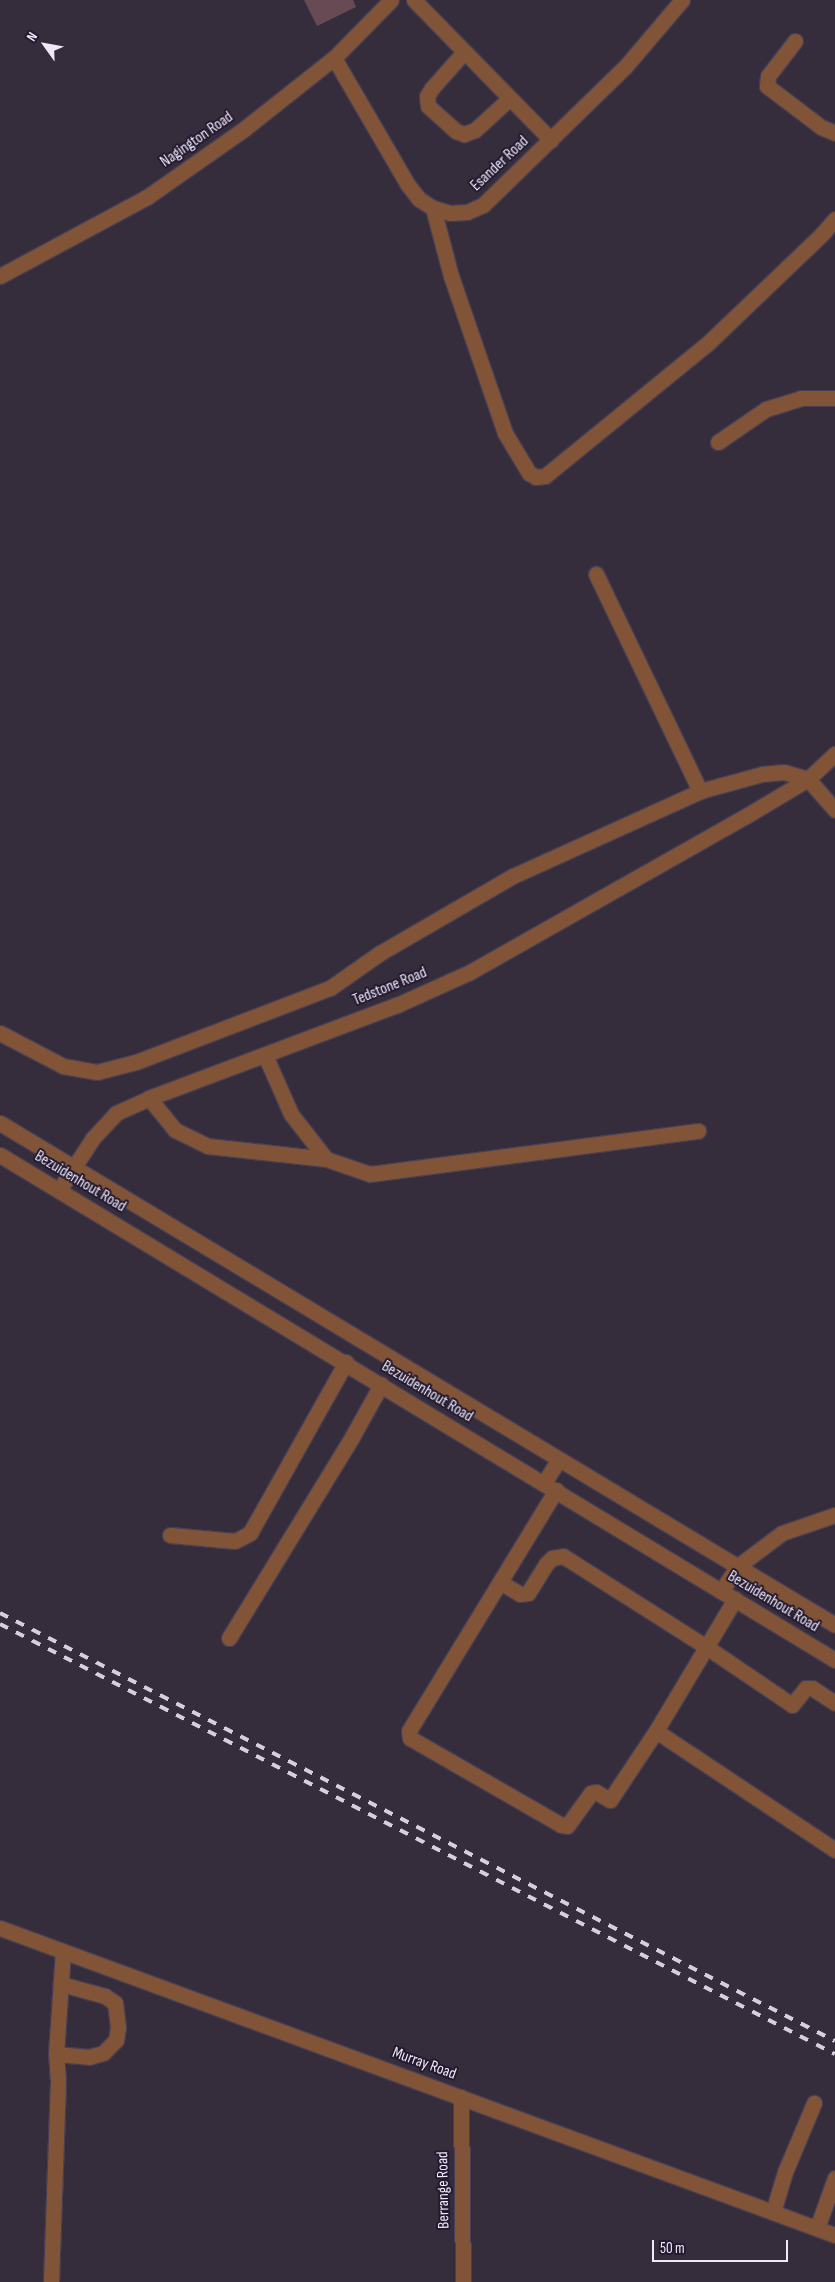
<!DOCTYPE html>
<html>
<head>
<meta charset="utf-8">
<style>
	body { margin:0 }
	#map { position:relative; width:835px; height:2282px; overflow:hidden; background:#2d233a; font-family:"Sofia Sans Condensed",sans-serif }
	div>[style] { position:absolute }
	.industrial>* { inset:0; background:#352c3c }
	.building>* { inset:0; background:#684a55 }
	.roads { filter:drop-shadow(1px 0 #483f54) drop-shadow(-1px 0 #483f54) drop-shadow(0 1px #483f54) drop-shadow(0 -1px #483f54) }
	.minor>* { height:15px; margin:-7.5px; padding:0 7.5px; transform-origin:7.5px; border-radius:7.5px; background:#825437 }
	.rail>* { height:4px; margin-top:-2px; transform-origin:0; background:repeating-linear-gradient(90deg,#d5cfdf 0 9px,transparent 0 18px) }
	span { translate:-50% -50%; white-space:nowrap; text-align:center; line-height:1.15; -webkit-text-stroke:4px #231a30; paint-order:stroke }
	.street-label { font-size:16px; color:#eee8f7 }
	.north { position:absolute; left:20px; top:20px; width:50px; height:50px; -webkit-text-stroke:4px #231a30; paint-order:stroke; rotate:302deg; font-size:14px; font-weight:700; line-height:20px; text-align:center; color:#eee8f7 }
	.north::after { content:''; display:block; margin:auto; width:18px; height:22px; background:#eee8f7; clip-path:polygon(50% 0,100% 100%,50% 72%,0 100%) }
	.scale { position:absolute; left:652px; top:2240px; width:136px; height:22px; box-sizing:border-box; border:2px solid #eee8f7; border-top:0; padding-left:6px; font-size:15px; line-height:18px; white-space:nowrap; color:#eee8f7; -webkit-text-stroke:4px #231a30; paint-order:stroke }
</style>
</head>
<body>
<div id="map">
	<div class="industrial">
		<div style="clip-path:polygon(0 0,835px 0,835px 2282px,0 2282px)"></div>
	</div>
	<div class="building">
		<div style="clip-path:polygon(304px 0,353px 0,356px 7px,317px 26px)"></div>
	</div>
	<div class="roads">
		<div class="minor">
			<div style="left:414px;top:0;width:196px;rotate:45.6deg"></div>
			<div style="left:795px;top:41px;width:44px;rotate:127.6deg"></div>
			<div style="left:768px;top:76px;width:10px;rotate:96deg"></div>
			<div style="left:767px;top:86px;width:68px;rotate:37.2deg"></div>
			<div style="left:821px;top:127px;width:15px;rotate:23deg"></div>
			<div style="left:464px;top:52px;width:48px;rotate:131.6deg"></div>
			<div style="left:432px;top:88px;width:9px;rotate:122deg"></div>
			<div style="left:427px;top:96px;width:10px;rotate:84deg"></div>
			<div style="left:428px;top:106px;width:38px;rotate:42deg"></div>
			<div style="left:456px;top:131px;width:9px;rotate:21deg"></div>
			<div style="left:464px;top:134px;width:12px;rotate:-20deg"></div>
			<div style="left:475px;top:130px;width:47px;rotate:-42.4deg"></div>
			<div style="left:334px;top:58px;width:147px;rotate:59.8deg"></div>
			<div style="left:408px;top:185px;width:18px;rotate:52deg"></div>
			<div style="left:419px;top:199px;width:17px;rotate:33deg"></div>
			<div style="left:433px;top:208px;width:18px;rotate:16deg"></div>
			<div style="left:450px;top:213px;width:17px;rotate:-3deg"></div>
			<div style="left:467px;top:212px;width:17px;rotate:-24deg"></div>
			<div style="left:483px;top:205px;width:198px;rotate:-44.2deg"></div>
			<div style="left:625px;top:67px;width:88px;rotate:-49.6deg"></div>
			<div style="left:433px;top:208px;width:70px;rotate:75.2deg"></div>
			<div style="left:451px;top:276px;width:166px;rotate:71deg"></div>
			<div style="left:505px;top:433px;width:47px;rotate:59deg"></div>
			<div style="left:529px;top:473px;width:8px;rotate:30deg"></div>
			<div style="left:536px;top:477px;width:9px;rotate:-6deg"></div>
			<div style="left:545px;top:476px;width:209px;rotate:-39.2deg"></div>
			<div style="left:707px;top:344px;width:159px;rotate:-43.7deg"></div>
			<div style="left:822px;top:234px;width:20px;rotate:-49deg"></div>
			<div style="left:0;top:276px;width:167px;rotate:-28.3deg"></div>
			<div style="left:147px;top:197px;width:118px;rotate:-35deg"></div>
			<div style="left:244px;top:129px;width:115px;rotate:-38.3deg"></div>
			<div style="left:334px;top:58px;width:81px;rotate:-45.5deg"></div>
			<div style="left:718px;top:442px;width:58px;rotate:-34.5deg"></div>
			<div style="left:766px;top:409px;width:37px;rotate:-17deg"></div>
			<div style="left:801px;top:398px;width:34px"></div>
			<div style="left:596px;top:574px;width:241px;rotate:64.4deg"></div>
			<div style="left:0;top:1033px;width:71px;rotate:27.6deg"></div>
			<div style="left:63px;top:1066px;width:35px;rotate:10deg"></div>
			<div style="left:97px;top:1072px;width:40px;rotate:-14.4deg"></div>
			<div style="left:136px;top:1062px;width:208px;rotate:-20.9deg"></div>
			<div style="left:330px;top:988px;width:61px;rotate:-35deg"></div>
			<div style="left:380px;top:953px;width:154px;rotate:-30.1deg"></div>
			<div style="left:513px;top:876px;width:205px;rotate:-24.4deg"></div>
			<div style="left:700px;top:791px;width:64px;rotate:-15.3deg"></div>
			<div style="left:762px;top:774px;width:22px;rotate:-5deg"></div>
			<div style="left:784px;top:772px;width:25px;rotate:16deg"></div>
			<div style="left:808px;top:779px;width:41px;rotate:48.9deg"></div>
			<div style="left:265px;top:1055px;width:64px;rotate:66.2deg"></div>
			<div style="left:291px;top:1114px;width:57px;rotate:52.1deg"></div>
			<div style="left:326px;top:1159px;width:46px;rotate:18.8deg"></div>
			<div style="left:370px;top:1174px;width:331px;rotate:-7.5deg"></div>
			<div style="left:149px;top:1098px;width:41px;rotate:50.9deg"></div>
			<div style="left:175px;top:1130px;width:37px;rotate:26deg"></div>
			<div style="left:208px;top:1146px;width:119px;rotate:6.3deg"></div>
			<div style="left:0;top:1123px;width:974px;rotate:31.01deg"></div>
			<div style="left:0;top:1155px;width:976px;rotate:31.17deg"></div>
			<div style="left:59px;top:1190px;width:62px;rotate:-56.8deg"></div>
			<div style="left:93px;top:1138px;width:34px;rotate:-47deg"></div>
			<div style="left:116px;top:1113px;width:36px;rotate:-24deg"></div>
			<div style="left:149px;top:1098px;width:265px;rotate:-20.6deg"></div>
			<div style="left:397px;top:1005px;width:80px;rotate:-24.3deg"></div>
			<div style="left:470px;top:972px;width:317px;rotate:-29.5deg"></div>
			<div style="left:746px;top:816px;width:72px;rotate:-30.8deg"></div>
			<div style="left:808px;top:779px;width:37px;rotate:-43deg"></div>
			<div style="left:544px;top:1483px;width:28px;rotate:-58deg"></div>
			<div style="left:556px;top:1490px;width:282px;rotate:121.4deg"></div>
			<div style="left:409px;top:1731px;width:7px;rotate:82deg"></div>
			<div style="left:410px;top:1738px;width:174px;rotate:29.9deg"></div>
			<div style="left:561px;top:1825px;width:6px;rotate:9deg"></div>
			<div style="left:567px;top:1826px;width:41px;rotate:-54deg"></div>
			<div style="left:591px;top:1793px;width:5px;rotate:-11deg"></div>
			<div style="left:596px;top:1792px;width:16px;rotate:30deg"></div>
			<div style="left:610px;top:1800px;width:83px;rotate:-56.3deg"></div>
			<div style="left:656px;top:1731px;width:154px;rotate:-59.1deg"></div>
			<div style="left:170px;top:1535px;width:65px;rotate:5.3deg"></div>
			<div style="left:235px;top:1541px;width:17px;rotate:-28deg"></div>
			<div style="left:250px;top:1533px;width:196px;rotate:-60.7deg"></div>
			<div style="left:500px;top:1582px;width:23px;rotate:31deg"></div>
			<div style="left:520px;top:1594px;width:8px;rotate:-7deg"></div>
			<div style="left:528px;top:1593px;width:34px;rotate:-58deg"></div>
			<div style="left:546px;top:1564px;width:8px;rotate:-45deg"></div>
			<div style="left:552px;top:1558px;width:11px;rotate:-10deg"></div>
			<div style="left:563px;top:1556px;width:168px;rotate:32.4deg"></div>
			<div style="left:705px;top:1646px;width:105px;rotate:34.1deg"></div>
			<div style="left:792px;top:1705px;width:22px;rotate:-51deg"></div>
			<div style="left:806px;top:1688px;width:6px"></div>
			<div style="left:812px;top:1688px;width:27px;rotate:33deg"></div>
			<div style="left:721px;top:1591px;width:30px;rotate:-56deg"></div>
			<div style="left:738px;top:1566px;width:55px;rotate:-36.9deg"></div>
			<div style="left:782px;top:1533px;width:56px;rotate:-18.8deg"></div>
			<div style="left:229px;top:1638px;width:236px;rotate:-58.5deg"></div>
			<div style="left:352px;top:1437px;width:60px;rotate:-60.9deg"></div>
			<div style="left:656px;top:1731px;width:215px;rotate:33.6deg"></div>
			<div style="left:0;top:1928px;width:890px;rotate:20.19deg"></div>
			<div style="left:56px;top:2054px;width:33px;rotate:5deg"></div>
			<div style="left:89px;top:2057px;width:15px;rotate:-16deg"></div>
			<div style="left:103px;top:2053px;width:18px;rotate:-45deg"></div>
			<div style="left:116px;top:2040px;width:13px;rotate:-81deg"></div>
			<div style="left:118px;top:2027px;width:24px;rotate:-97deg"></div>
			<div style="left:115px;top:2003px;width:12px;rotate:-145deg"></div>
			<div style="left:105px;top:1996px;width:46px;rotate:-164.7deg"></div>
			<div style="left:461px;top:2097px;width:185px;rotate:89.4deg"></div>
			<div style="left:773px;top:2212px;width:42px;rotate:-73.3deg"></div>
			<div style="left:785px;top:2172px;width:75px;rotate:-67.2deg"></div>
			<div style="left:817px;top:2228px;width:53px;rotate:-70.2deg"></div>
			<div style="left:51px;top:2282px;width:201px;rotate:-88deg"></div>
			<div style="left:58px;top:2081px;width:27px;rotate:-94deg"></div>
			<div style="left:56px;top:2054px;width:103px;rotate:-86.1deg"></div>
		</div>
	</div>
	<div class="rail">
		<div style="left:0;top:1613px;width:938px;rotate:27.14deg"></div>
		<div style="left:0;top:1624px;width:939px;rotate:27.25deg"></div>
	</div>
	<div class="street-label">
		<span style="left:197px;top:140px;rotate:-35deg">Nagington Road</span>
		<span style="left:500px;top:164px;rotate:-43deg">Esander Road</span>
		<span style="left:390px;top:987px;rotate:-22deg">Tedstone Road</span>
		<span style="left:80px;top:1182px;rotate:31deg">Bezuidenhout Road</span>
		<span style="left:427px;top:1392px;rotate:31deg">Bezuidenhout Road</span>
		<span style="left:773px;top:1602px;rotate:31deg">Bezuidenhout Road</span>
		<span style="left:424px;top:2064px;rotate:20deg">Murray Road</span>
		<span style="left:444px;top:2190px;rotate:-91deg">Berrange Road</span>
	</div>
	<div class="north">N</div>
	<div class="scale">50 m</div>
</div>
</body>
</html>
